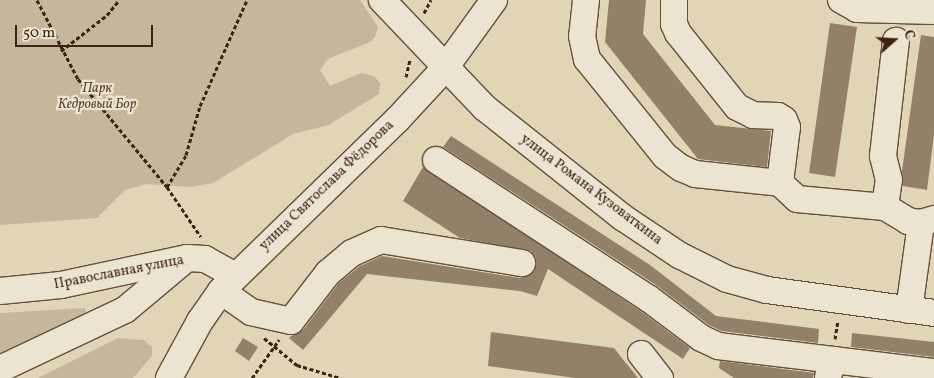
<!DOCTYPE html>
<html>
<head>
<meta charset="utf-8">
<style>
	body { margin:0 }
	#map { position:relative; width:934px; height:378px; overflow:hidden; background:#e0d6b7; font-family:Vollkorn,serif }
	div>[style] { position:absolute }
	.green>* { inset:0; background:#c4b79b }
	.building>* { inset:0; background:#928068 }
	.path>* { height:3px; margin-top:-1.5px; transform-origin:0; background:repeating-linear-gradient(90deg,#3e2212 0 4px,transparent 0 6.5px) }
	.roads { filter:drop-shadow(1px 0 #664f3b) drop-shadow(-1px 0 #664f3b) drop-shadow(0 1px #664f3b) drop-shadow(0 -1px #664f3b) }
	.minor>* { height:26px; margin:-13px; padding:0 13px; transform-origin:13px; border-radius:13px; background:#ebe4d0 }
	span { translate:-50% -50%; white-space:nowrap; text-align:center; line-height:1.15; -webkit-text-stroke:4.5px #ebe4d0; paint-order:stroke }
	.park-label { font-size:14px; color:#604734; font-style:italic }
	.street-label { font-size:14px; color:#3e2212 }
	.north { position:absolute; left:869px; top:15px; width:50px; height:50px; -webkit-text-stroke:4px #ebe4d0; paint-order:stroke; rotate:71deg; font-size:14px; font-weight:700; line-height:20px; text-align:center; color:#3e2212 }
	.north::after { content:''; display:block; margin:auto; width:18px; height:22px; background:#3e2212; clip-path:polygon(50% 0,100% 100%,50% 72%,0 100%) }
	.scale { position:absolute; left:15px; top:25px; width:138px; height:22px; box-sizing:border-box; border:2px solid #3e2212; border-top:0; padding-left:6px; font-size:15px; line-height:18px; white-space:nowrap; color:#3e2212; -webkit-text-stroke:4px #ebe4d0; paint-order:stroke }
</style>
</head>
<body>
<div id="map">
	<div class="green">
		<div style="clip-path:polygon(0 0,360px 0,378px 27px,375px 37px,370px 42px,328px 59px,320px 70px,330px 86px,361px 73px,374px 76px,380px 83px,379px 94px,329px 125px,293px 134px,213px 183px,191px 187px,146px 184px,125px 190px,97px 218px,0 225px)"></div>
		<div style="clip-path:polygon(85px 308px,87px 320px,0 356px,0 313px)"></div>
		<div style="clip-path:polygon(118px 338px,144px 340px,152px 347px,152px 356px,133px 378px,38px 378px)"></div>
	</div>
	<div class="building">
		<div style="clip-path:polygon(609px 0,646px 0,643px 34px,715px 125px,771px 131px,767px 167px,698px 159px,605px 42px)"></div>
		<div style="clip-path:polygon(830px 23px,857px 27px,835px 177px,809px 173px)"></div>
		<div style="clip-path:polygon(921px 35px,934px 37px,934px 135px,927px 190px,903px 186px,902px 171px)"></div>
		<div style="clip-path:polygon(451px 136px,650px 265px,716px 316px,819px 329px,818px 343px,722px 331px,709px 325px,656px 285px,443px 147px)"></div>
		<div style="clip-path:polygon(423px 167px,639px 310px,690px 348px,683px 359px,548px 269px,537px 296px,520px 291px,367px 274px,303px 350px,289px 338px,291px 336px,303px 330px,339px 283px,360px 266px,382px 256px,520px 278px,534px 272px,536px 258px,531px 251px,460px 238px,403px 201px)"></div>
		<div style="clip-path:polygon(491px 332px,614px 348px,638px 378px,575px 378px,488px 366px)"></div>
		<div style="clip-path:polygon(852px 333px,934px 342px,934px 357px,851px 347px)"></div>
		<div style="clip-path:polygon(243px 338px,258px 347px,249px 361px,235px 351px)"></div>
		<div style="clip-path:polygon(720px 361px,814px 373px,813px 378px,734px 378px,719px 368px)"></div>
	</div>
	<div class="path">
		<div style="left:37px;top:0;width:89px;rotate:62.6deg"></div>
		<div style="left:78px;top:79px;width:140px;rotate:50.5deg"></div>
		<div style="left:167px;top:187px;width:60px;rotate:55.8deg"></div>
		<div style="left:424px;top:13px;width:15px;rotate:-62deg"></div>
		<div style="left:61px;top:51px;width:58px;rotate:-38deg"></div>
		<div style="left:107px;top:15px;width:19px;rotate:-51deg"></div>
		<div style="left:406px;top:77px;width:18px;rotate:-77deg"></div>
		<div style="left:167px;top:187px;width:37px;rotate:-59deg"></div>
		<div style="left:186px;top:155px;width:51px;rotate:-74.1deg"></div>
		<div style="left:200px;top:106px;width:116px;rotate:-66.1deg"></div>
		<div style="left:264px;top:338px;width:43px;rotate:39.3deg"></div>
		<div style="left:297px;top:365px;width:46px;rotate:16.5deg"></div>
		<div style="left:835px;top:339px;width:19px;rotate:-81deg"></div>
		<div style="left:252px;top:378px;width:47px;rotate:-54.6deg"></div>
	</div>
	<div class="roads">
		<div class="minor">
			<div style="left:382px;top:0;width:149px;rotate:46.4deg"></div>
			<div style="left:485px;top:108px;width:175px;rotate:38.5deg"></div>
			<div style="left:622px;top:217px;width:69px;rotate:33.7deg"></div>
			<div style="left:679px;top:255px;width:54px;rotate:26.6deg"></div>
			<div style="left:727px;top:279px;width:41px;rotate:15.4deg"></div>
			<div style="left:767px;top:290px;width:169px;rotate:7.8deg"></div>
			<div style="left:586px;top:0;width:36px;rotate:96deg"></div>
			<div style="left:582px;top:36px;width:24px;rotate:78deg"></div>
			<div style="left:587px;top:59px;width:124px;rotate:51.2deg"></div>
			<div style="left:665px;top:156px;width:20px;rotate:37deg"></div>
			<div style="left:681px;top:168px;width:15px;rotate:23deg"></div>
			<div style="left:695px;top:174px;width:85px;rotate:6deg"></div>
			<div style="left:780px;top:183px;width:56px;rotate:-82.9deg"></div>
			<div style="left:787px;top:127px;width:8px;rotate:-113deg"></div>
			<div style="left:784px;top:120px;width:7px;rotate:-146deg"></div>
			<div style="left:778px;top:116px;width:25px;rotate:-178deg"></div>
			<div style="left:753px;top:115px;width:18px;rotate:-153deg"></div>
			<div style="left:737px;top:107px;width:95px;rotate:-128.6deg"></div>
			<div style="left:678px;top:33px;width:10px;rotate:-114deg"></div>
			<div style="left:674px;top:24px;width:24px;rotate:-90deg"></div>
			<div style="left:841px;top:0;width:18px;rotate:29deg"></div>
			<div style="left:857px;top:9px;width:77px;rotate:1.5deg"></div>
			<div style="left:436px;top:160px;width:253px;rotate:33.1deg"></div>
			<div style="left:648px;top:298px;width:66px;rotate:37deg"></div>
			<div style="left:701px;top:338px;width:19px;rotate:25deg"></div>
			<div style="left:718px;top:346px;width:116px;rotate:6.9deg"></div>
			<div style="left:780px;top:183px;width:23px;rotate:43deg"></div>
			<div style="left:797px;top:199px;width:88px;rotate:5.2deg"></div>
			<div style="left:885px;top:207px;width:27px;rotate:31deg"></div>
			<div style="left:908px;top:221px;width:13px;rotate:9deg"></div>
			<div style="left:885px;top:207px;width:27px;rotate:-82deg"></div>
			<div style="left:889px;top:180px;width:25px;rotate:-104deg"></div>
			<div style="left:883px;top:156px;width:116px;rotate:-83.6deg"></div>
			<div style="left:0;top:291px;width:61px;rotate:-5.6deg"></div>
			<div style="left:61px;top:285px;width:129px;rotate:-12.1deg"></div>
			<div style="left:187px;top:258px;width:18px;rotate:3deg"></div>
			<div style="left:205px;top:259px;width:33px;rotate:29deg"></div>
			<div style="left:221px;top:291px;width:37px;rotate:35deg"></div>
			<div style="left:251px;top:312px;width:41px;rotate:12.7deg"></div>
			<div style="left:291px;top:321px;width:61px;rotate:-52.4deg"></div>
			<div style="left:328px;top:273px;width:31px;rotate:-40deg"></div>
			<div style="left:352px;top:253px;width:32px;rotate:-24deg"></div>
			<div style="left:381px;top:240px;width:143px;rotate:9.3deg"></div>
			<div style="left:909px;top:310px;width:88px;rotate:-82.1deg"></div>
			<div style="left:921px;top:223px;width:14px;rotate:-17deg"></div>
			<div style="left:641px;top:354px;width:31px;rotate:52deg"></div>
			<div style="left:0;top:369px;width:138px;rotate:-25.3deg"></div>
			<div style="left:125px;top:310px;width:81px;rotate:-40deg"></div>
			<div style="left:828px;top:377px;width:18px;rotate:-74deg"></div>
			<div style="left:833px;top:360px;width:102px;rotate:6.8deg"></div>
			<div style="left:169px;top:378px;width:65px;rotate:-61.5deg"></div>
			<div style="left:200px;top:321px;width:37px;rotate:-55deg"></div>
			<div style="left:221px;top:291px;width:245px;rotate:-44.2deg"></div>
			<div style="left:397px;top:120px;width:71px;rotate:-47.3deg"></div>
			<div style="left:445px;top:68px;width:84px;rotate:-54.2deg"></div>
		</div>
	</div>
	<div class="park-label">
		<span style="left:97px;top:97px">Парк<br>Кедровый Бор</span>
	</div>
	<div class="street-label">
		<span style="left:327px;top:186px;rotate:-44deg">улица Святослава Фёдорова</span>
		<span style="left:591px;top:190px;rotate:37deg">улица Романа Кузоваткина</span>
		<span style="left:119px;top:273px;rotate:-11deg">Православная улица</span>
	</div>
	<div class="north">С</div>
	<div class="scale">50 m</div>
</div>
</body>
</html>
